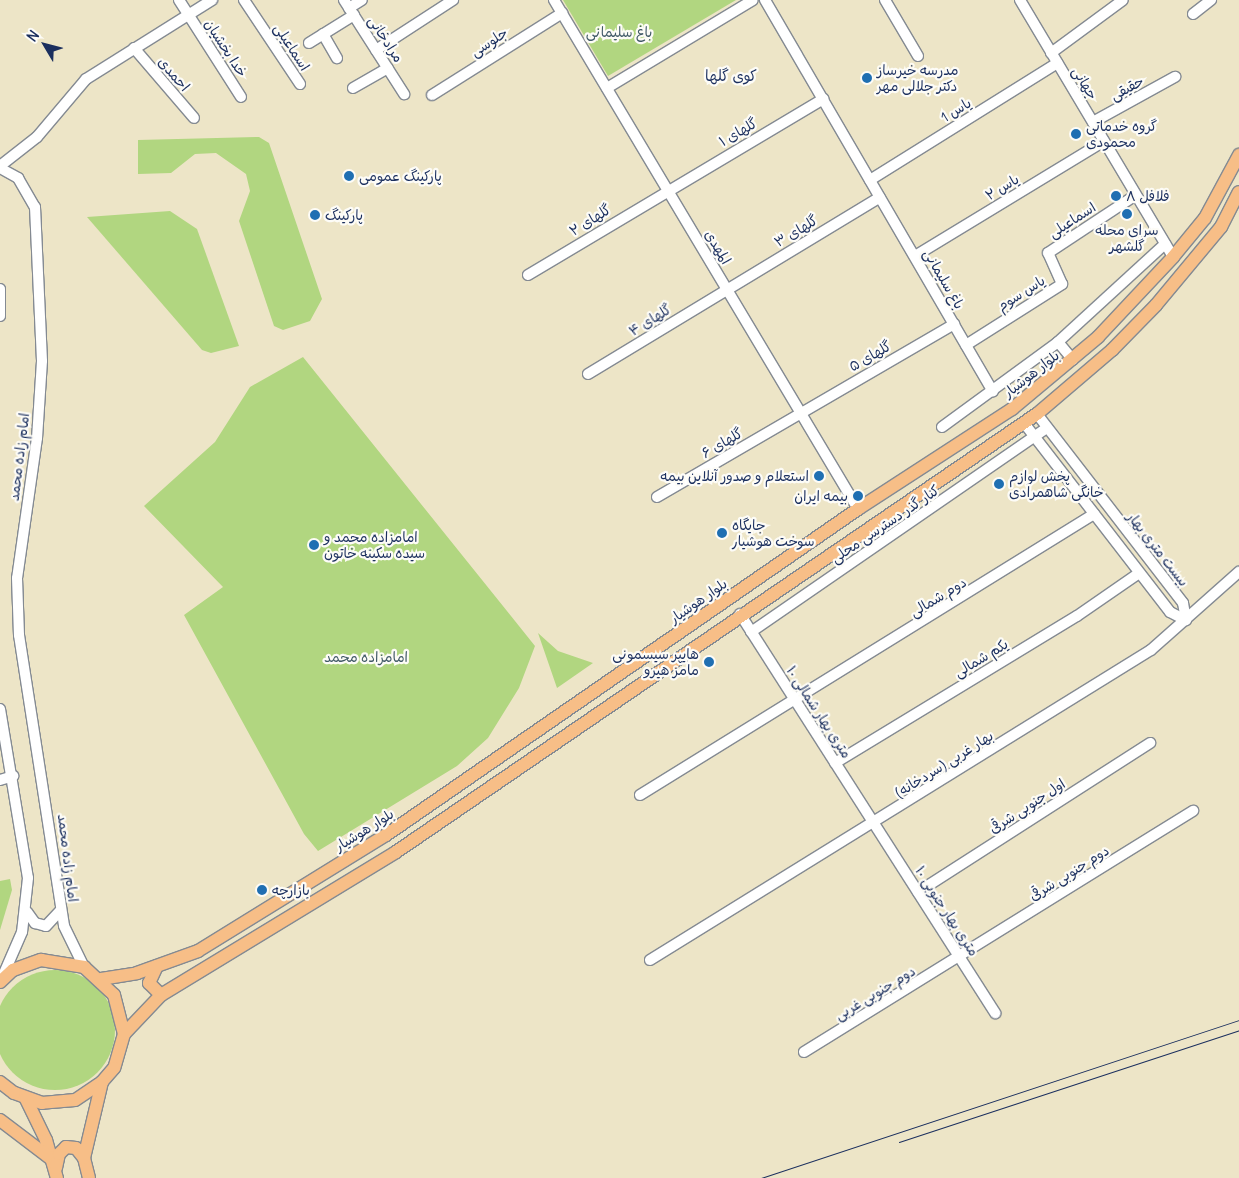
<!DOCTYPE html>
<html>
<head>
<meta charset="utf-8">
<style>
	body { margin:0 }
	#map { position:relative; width:1239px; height:1178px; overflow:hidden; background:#ede5c7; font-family:Delius,"Playpen Sans Arabic",sans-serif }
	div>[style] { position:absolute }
	.green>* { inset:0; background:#b1d680 }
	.round { border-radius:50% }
	.roads { filter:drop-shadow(1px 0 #848a92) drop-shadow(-1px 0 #848a92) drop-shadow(0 1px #848a92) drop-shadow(0 -1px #848a92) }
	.minor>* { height:10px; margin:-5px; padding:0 5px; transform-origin:5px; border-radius:5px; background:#fff }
	.major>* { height:12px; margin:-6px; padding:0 6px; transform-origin:6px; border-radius:6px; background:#f7be87 }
	.tram>* { height:1px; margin:-0.5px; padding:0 0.5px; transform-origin:0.5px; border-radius:0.5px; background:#1b2f5e }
	.dots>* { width:14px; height:14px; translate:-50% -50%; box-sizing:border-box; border:2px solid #fdfcf7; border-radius:50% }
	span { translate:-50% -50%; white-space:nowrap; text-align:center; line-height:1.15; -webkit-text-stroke:4.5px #fdfcf7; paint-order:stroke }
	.park-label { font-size:14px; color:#405966 }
	.street-label { font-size:14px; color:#1b2f5e }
	.poi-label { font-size:14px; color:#1b2f5e }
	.left { translate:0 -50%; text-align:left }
	.right { translate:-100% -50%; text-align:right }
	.neighbourhood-label { font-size:15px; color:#1b2f5e }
	.north { position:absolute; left:20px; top:20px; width:50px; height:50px; -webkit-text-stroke:4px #fdfcf7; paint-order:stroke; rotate:307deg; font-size:14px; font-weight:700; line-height:20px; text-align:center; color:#1b2f5e }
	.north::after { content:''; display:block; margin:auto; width:18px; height:22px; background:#1b2f5e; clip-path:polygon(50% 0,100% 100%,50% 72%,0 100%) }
</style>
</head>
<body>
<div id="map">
	<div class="green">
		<div style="clip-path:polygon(563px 0,736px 0,608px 76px)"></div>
		<div style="clip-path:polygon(259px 137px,269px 143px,322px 299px,310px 321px,283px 330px,274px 326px,239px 221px,250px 191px,246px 174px,216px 153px,195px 154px,171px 173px,138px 174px,138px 140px)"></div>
		<div style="clip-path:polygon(170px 211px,197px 229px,239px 346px,211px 353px,202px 350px,87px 217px)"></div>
		<div style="clip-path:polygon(303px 357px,535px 646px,519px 688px,488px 738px,457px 766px,318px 851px,304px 834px,184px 615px,223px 587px,144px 506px,215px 442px,250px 387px)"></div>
		<div style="clip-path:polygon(538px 633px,558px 651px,593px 663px,557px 688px)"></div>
		<div style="clip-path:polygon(10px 879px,12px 890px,0 930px,0 881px)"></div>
		<div class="round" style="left:-5px;top:970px;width:120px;height:120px"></div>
	</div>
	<div class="roads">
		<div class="minor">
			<div style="left:179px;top:0;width:115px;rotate:57.4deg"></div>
			<div style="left:244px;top:0;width:101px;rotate:56.3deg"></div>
			<div style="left:344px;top:0;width:112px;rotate:57.4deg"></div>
			<div style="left:554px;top:0;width:593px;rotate:59.15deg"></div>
			<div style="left:765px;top:0;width:453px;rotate:59.8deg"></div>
			<div style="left:885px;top:0;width:65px;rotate:59.5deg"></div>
			<div style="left:1020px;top:0;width:299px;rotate:59.2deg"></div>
			<div style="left:349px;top:8px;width:15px;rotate:-32deg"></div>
			<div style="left:1193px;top:14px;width:23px;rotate:-38deg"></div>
			<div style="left:323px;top:34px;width:28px;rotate:60deg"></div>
			<div style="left:309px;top:43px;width:53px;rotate:-31.9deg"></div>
			<div style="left:134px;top:48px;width:92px;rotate:49.4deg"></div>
			<div style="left:376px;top:50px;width:92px;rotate:-33deg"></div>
			<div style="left:1051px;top:53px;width:89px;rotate:-36.4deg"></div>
			<div style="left:353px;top:88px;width:40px;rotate:-29.7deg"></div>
			<div style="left:607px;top:88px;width:170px;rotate:-31.1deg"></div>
			<div style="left:432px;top:95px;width:154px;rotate:-32.2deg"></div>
			<div style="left:1093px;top:122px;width:94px;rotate:-28.8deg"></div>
			<div style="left:0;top:166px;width:47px;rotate:-38.1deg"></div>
			<div style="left:37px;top:137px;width:76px;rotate:-49.8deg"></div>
			<div style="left:86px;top:79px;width:149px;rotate:-32.1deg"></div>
			<div style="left:0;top:168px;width:21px;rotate:29deg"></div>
			<div style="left:18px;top:178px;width:34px;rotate:60deg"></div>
			<div style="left:35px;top:207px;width:154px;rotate:87.4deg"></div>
			<div style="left:42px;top:361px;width:77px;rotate:93.7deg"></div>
			<div style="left:37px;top:438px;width:141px;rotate:98.1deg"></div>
			<div style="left:17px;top:578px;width:57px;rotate:88deg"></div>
			<div style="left:19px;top:635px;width:294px;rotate:81.2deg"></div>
			<div style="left:64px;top:926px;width:46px;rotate:64deg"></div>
			<div style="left:870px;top:180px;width:221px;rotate:-32deg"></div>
			<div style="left:915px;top:256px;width:221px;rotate:-31.3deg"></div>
			<div style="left:528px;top:275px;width:344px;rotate:-30.8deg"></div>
			<div style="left:0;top:289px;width:27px;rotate:90deg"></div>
			<div style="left:1058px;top:342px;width:23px;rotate:50deg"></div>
			<div style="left:966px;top:345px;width:114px;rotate:-32.4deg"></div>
			<div style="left:1062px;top:284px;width:34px;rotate:-114deg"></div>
			<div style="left:1048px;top:253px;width:105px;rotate:-33.4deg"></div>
			<div style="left:588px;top:374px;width:341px;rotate:-31.2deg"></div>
			<div style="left:1037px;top:414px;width:239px;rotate:52.3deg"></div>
			<div style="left:1183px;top:603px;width:17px;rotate:80deg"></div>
			<div style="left:1024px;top:423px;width:239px;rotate:52.3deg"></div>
			<div style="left:1170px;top:612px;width:18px;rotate:27deg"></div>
			<div style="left:942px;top:427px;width:144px;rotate:-36.2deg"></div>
			<div style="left:1058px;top:342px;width:145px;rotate:-42.5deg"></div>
			<div style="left:657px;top:497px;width:344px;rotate:-30.2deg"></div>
			<div style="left:740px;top:614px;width:474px;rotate:57.4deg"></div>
			<div style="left:751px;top:632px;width:359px;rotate:-34.6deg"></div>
			<div style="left:0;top:709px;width:171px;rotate:80.6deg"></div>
			<div style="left:28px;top:878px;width:54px;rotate:96.3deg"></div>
			<div style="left:22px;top:932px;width:50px;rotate:113.5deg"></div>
			<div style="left:835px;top:763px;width:283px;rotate:-31.3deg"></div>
			<div style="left:1077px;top:616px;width:75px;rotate:-34.7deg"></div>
			<div style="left:0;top:780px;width:14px;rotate:-17deg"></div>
			<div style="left:640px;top:795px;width:534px;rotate:-31.76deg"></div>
			<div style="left:918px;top:892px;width:276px;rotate:-32.7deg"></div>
			<div style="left:27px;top:912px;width:14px;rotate:54deg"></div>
			<div style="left:35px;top:923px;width:11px;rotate:15deg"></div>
			<div style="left:46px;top:926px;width:22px;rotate:-47deg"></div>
			<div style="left:650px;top:960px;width:589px;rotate:-31.75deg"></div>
			<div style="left:1151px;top:650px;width:118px;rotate:-41.6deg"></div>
			<div style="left:804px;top:1052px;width:458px;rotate:-31.8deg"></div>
		</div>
		<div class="major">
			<div style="left:157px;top:966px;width:19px;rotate:115deg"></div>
			<div style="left:149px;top:983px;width:17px;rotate:45deg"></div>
			<div style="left:101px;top:979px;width:36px;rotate:-9deg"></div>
			<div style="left:137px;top:973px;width:65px;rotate:-19.8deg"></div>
			<div style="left:198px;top:951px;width:221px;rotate:-31.7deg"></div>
			<div style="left:386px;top:835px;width:574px;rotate:-34.63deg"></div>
			<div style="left:858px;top:509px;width:184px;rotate:-33deg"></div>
			<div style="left:1012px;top:409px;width:112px;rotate:-39.9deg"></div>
			<div style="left:1098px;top:337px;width:110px;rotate:-46.8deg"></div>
			<div style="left:1173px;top:257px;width:50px;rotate:-50.6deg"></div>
			<div style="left:1205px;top:218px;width:72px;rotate:-61.6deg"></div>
			<div style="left:0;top:982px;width:18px;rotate:-43deg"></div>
			<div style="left:13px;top:970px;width:30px;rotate:-20deg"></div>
			<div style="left:41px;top:960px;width:44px;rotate:9.2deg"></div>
			<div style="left:84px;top:967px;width:41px;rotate:43deg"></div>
			<div style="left:114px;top:995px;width:40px;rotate:75.6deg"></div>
			<div style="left:124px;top:1034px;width:35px;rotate:106deg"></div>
			<div style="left:114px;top:1068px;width:18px;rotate:131deg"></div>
			<div style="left:102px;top:1082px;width:32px;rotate:146deg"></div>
			<div style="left:75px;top:1100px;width:33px;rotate:175deg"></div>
			<div style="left:42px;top:1103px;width:30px;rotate:-160deg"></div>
			<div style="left:14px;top:1093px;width:18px;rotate:-142deg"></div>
			<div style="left:124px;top:1034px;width:54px;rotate:-46.5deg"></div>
			<div style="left:161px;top:995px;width:275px;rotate:-31.3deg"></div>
			<div style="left:396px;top:852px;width:776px;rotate:-34.35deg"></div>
			<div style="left:1037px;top:414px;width:99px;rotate:-40.5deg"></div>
			<div style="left:1112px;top:350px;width:63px;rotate:-45.6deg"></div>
			<div style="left:1156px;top:305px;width:102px;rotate:-50.2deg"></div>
			<div style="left:1221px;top:227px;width:39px;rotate:-63deg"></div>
			<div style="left:26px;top:1099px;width:46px;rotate:64deg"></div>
			<div style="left:46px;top:1140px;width:40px;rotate:74deg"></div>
			<div style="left:0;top:1120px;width:68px;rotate:37.2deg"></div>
			<div style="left:56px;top:1168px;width:14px;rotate:-78deg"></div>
			<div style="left:59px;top:1154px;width:10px;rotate:-45deg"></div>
			<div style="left:66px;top:1147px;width:10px;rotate:6deg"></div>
			<div style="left:76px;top:1148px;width:13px;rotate:51deg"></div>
			<div style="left:89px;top:1178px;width:21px;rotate:-104deg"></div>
			<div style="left:84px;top:1158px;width:78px;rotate:-76.7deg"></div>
		</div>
	</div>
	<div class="tram">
		<div style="left:899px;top:1142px;width:358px;rotate:-18.2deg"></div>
		<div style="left:761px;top:1178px;width:503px;rotate:-18.29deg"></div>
	</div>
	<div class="dots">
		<div style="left:867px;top:78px;background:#1f6fb2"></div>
		<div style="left:1076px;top:134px;background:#1f6fb2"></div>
		<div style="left:349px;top:176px;background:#1f6fb2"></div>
		<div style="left:1116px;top:196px;background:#1f6fb2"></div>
		<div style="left:1127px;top:214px;background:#1f6fb2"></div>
		<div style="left:315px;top:215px;background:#1f6fb2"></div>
		<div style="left:819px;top:476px;background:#1f6fb2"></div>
		<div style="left:999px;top:484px;background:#1f6fb2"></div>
		<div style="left:858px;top:496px;background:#1f6fb2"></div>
		<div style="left:722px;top:533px;background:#1f6fb2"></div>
		<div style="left:314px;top:545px;background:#1f6fb2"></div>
		<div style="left:709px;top:662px;background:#1f6fb2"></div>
		<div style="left:262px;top:890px;background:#1f6fb2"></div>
	</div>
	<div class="park-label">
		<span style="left:619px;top:32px">باغ سلیمانی</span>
		<span style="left:366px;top:657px">امامزاده محمد</span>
	</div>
	<div class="street-label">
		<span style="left:386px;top:39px;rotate:57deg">مرادخانی</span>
		<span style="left:489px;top:42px;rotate:-33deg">جلوسی</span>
		<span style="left:292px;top:47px;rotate:57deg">اسماعیلی</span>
		<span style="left:226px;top:48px;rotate:57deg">خدا بخشیان</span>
		<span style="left:174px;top:74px;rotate:49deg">احمدی</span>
		<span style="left:1085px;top:83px;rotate:59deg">جهانی</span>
		<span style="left:1127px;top:88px;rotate:-28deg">حقیقی</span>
		<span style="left:956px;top:110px;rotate:-32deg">یاس 1</span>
		<span style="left:738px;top:132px;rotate:-30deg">گلهای ۱</span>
		<span style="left:1002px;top:187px;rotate:-31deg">یاس ۲</span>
		<span style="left:590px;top:220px;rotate:-32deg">گلهای ۲</span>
		<span style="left:1072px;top:220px;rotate:-33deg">اسماعیلی</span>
		<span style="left:796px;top:231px;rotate:-31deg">گلهای ۳</span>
		<span style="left:718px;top:247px;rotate:59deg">المهدی</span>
		<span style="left:944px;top:279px;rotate:60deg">باغ سلیمانی</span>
		<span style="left:1021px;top:293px;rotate:-32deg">یاس سوم</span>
		<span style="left:650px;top:320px;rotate:-32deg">گلهای ۴</span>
		<span style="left:870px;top:356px;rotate:-30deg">گلهای ۵</span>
		<span style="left:1031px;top:374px;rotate:-38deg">بلوار هوشیار</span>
		<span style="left:722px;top:443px;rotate:-30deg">گلهای ۶</span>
		<span style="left:19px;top:457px;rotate:-83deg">امام زاده محمد</span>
		<span style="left:885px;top:524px;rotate:-34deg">کنار گذر دسترسی محلی</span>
		<span style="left:1158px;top:549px;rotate:52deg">بیست متری بهار</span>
		<span style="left:938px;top:597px;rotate:-31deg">دوم شمالی</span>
		<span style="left:698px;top:601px;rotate:-35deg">بلوار هوشیار</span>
		<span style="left:981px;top:658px;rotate:-31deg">یکم شمالی</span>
		<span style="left:819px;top:712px;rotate:57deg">۱۰ متری بهار شمالی</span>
		<span style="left:944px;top:764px;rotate:-32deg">بهار غربی (سردخانه)</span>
		<span style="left:1027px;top:806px;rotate:-33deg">اول جنوبی شرقی</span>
		<span style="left:364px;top:830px;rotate:-32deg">بلوار هوشیار</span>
		<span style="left:68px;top:858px;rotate:83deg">امام زاده محمد</span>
		<span style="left:1069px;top:873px;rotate:-32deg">دوم جنوبی شرقی</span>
		<span style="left:947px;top:911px;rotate:57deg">۱۰ متری بهار جنوبی</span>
		<span style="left:875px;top:993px;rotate:-31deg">دوم جنوبی غربی</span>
	</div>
	<div class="poi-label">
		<span class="left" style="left:877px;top:78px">مدرسه خیرساز<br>دکتر جلالی مهر</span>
		<span class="left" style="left:1086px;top:134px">گروه خدماتی<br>محمودی</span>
		<span class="left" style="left:359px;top:176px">پارکینگ عمومی</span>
		<span class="left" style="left:1126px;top:196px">فلافل ۸</span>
		<span class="left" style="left:325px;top:215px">پارکینگ</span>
		<span style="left:1127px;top:238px">سرای محله<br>گلشهر</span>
		<span class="right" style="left:809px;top:476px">استعلام و صدور آنلاین بیمه</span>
		<span class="left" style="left:1009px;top:484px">پخش لوازم<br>خانگی شاهمرادی</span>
		<span class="right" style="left:848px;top:496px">بیمه ایران</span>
		<span class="left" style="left:732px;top:533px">جایگاه<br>سوخت هوشیار</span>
		<span class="left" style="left:324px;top:545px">امامزاده محمد و<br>سیده سکینه خاتون</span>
		<span class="right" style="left:699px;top:662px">هایپر سیسمونی<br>مامز هیرو</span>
		<span class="left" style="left:272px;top:890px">بازارچه</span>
	</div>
	<div class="neighbourhood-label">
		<span style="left:731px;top:76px">کوی گلها</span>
	</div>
	<div class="north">N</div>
</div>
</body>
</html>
